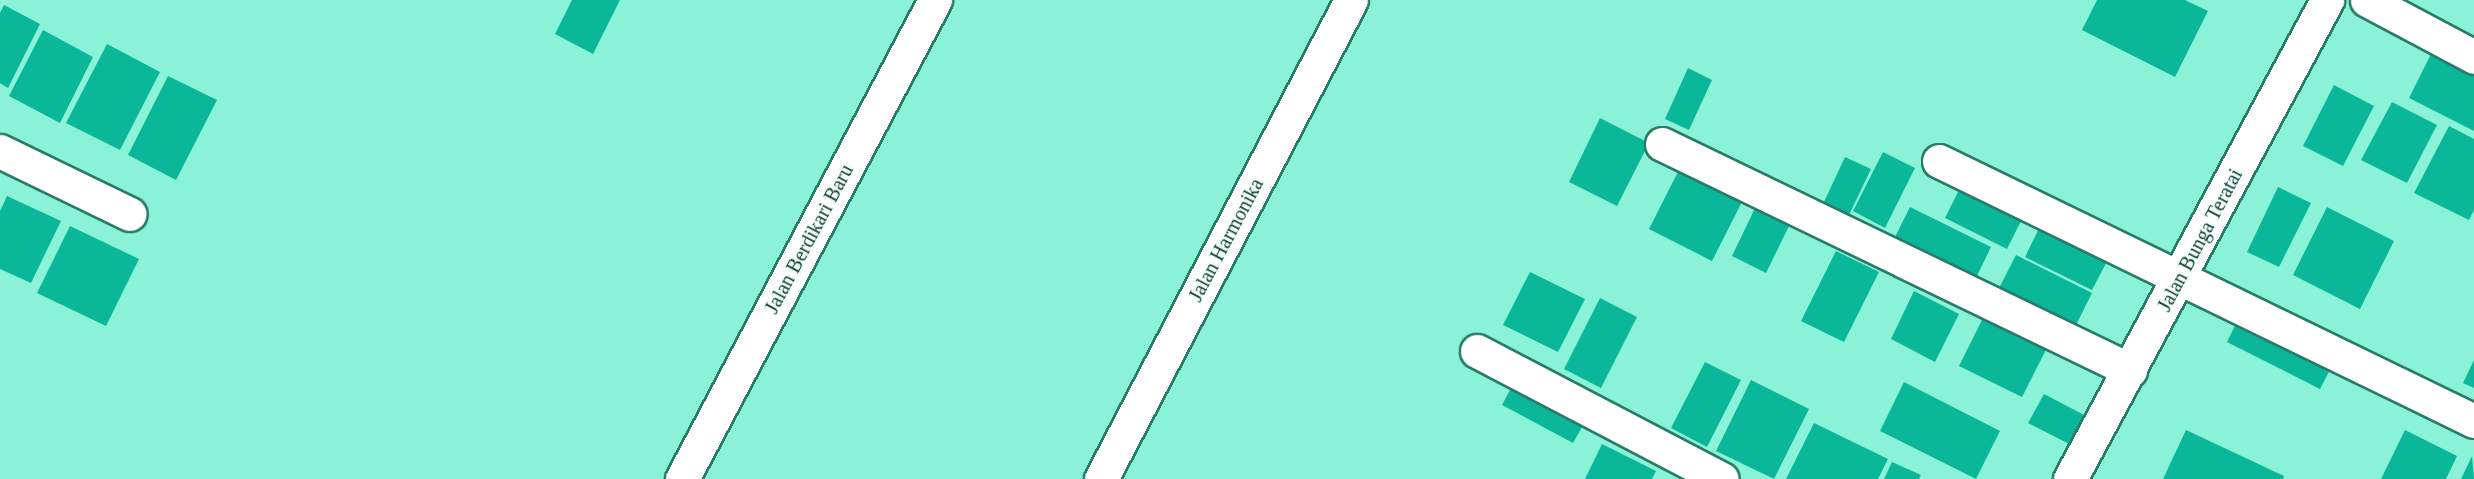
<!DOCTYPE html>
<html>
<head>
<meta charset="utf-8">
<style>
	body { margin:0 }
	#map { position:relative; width:2474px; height:479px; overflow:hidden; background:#8af2d7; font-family:Georgia,serif }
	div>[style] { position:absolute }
	.building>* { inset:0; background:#0bb799 }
	.roads { filter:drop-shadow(2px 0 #287b69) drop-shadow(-2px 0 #287b69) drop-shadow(0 2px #287b69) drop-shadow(0 -2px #287b69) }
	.street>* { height:33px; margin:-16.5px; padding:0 16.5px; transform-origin:16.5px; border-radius:16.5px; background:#fff }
	.secondary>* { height:33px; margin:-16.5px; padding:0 16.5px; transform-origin:16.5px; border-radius:16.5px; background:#fff }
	span { translate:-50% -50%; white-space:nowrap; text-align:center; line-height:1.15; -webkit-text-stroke:5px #f5fefb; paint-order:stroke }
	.street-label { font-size:20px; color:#124036 }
</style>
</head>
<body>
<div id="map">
	<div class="building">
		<div style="clip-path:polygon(572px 0,620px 0,593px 54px,555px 34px)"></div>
		<div style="clip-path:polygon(2097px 0,2185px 0,2208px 11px,2175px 77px,2082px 30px)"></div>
		<div style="clip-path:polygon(4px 5px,40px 24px,8px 88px,0 83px,0 13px)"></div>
		<div style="clip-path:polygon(43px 30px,93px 57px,60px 123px,9px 96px)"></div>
		<div style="clip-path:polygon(107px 44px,160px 72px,120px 150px,66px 123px)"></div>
		<div style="clip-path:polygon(2434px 48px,2474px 69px,2474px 131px,2409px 98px)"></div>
		<div style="clip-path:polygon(1688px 68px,1712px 80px,1689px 130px,1665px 119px)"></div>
		<div style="clip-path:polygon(168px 76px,217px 100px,176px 180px,128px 155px)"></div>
		<div style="clip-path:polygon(2334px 85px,2374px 106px,2343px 166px,2303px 146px)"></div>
		<div style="clip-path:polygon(2392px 102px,2437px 125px,2407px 183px,2361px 160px)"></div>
		<div style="clip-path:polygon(1600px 118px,1649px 143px,1617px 206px,1569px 182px)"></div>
		<div style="clip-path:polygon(2449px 126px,2474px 139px,2474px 210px,2469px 220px,2414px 193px)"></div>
		<div style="clip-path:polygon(1883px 152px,1915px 168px,1885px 228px,1853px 211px)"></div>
		<div style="clip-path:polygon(1845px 157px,1871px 169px,1849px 215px,1824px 202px)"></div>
		<div style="clip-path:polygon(1684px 160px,1747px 192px,1712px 261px,1649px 229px)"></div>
		<div style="clip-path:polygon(1964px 180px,2026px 211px,2007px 249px,1945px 218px)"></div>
		<div style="clip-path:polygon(2278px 187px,2311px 203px,2279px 267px,2247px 252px)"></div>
		<div style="clip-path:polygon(7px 196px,61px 221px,31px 283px,0 269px,0 211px)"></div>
		<div style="clip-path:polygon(1757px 204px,1791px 222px,1766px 273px,1732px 256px)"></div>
		<div style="clip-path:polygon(1910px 207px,1991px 247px,1973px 284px,1892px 243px)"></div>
		<div style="clip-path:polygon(2327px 207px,2394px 241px,2360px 309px,2293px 275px)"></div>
		<div style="clip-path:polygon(2044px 218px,2112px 252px,2092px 290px,2025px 257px)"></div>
		<div style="clip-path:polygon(70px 226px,139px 259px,106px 326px,37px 293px)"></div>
		<div style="clip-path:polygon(1836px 251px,1879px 272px,1844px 342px,1801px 321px)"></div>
		<div style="clip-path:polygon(2016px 255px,2092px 293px,2070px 337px,1994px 298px)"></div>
		<div style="clip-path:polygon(1530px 272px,1585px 299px,1558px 352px,1503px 325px)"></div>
		<div style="clip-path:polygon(1914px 291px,1959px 314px,1935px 362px,1891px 339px)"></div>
		<div style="clip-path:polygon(1600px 298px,1637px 317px,1601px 388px,1564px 369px)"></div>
		<div style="clip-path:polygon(1988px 308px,2051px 340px,2022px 397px,1959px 366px)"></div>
		<div style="clip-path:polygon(2241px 313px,2335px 360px,2320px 389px,2227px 342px)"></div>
		<div style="clip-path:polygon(2474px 360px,2474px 388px,2463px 383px)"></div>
		<div style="clip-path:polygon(1705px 362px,1741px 380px,1707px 447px,1671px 428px)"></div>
		<div style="clip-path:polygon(1518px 375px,1590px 413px,1573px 443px,1502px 405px)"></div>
		<div style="clip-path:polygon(1751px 380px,1809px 409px,1774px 479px,1716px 451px)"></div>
		<div style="clip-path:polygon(1904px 382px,2000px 431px,1976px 479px,1880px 431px)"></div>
		<div style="clip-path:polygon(2044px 394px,2088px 417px,2073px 446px,2028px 423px)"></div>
		<div style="clip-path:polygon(1814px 423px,1888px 459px,1878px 479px,1786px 479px)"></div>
		<div style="clip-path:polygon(2186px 430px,2284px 476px,2283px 479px,2163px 479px)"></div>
		<div style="clip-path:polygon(2405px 430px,2457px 456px,2446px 479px,2381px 479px)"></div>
		<div style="clip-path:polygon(1602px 444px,1656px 471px,1652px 479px,1585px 479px)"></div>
		<div style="clip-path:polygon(2472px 456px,2474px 479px,2461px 479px)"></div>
		<div style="clip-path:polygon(1892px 462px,1921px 475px,1919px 479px,1884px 479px)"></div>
	</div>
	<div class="roads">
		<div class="street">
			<div style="left:2367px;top:0;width:121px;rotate:28deg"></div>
			<div style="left:1662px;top:144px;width:520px;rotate:25.78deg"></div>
			<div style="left:0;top:151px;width:144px;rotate:25.9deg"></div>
			<div style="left:1939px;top:161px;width:595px;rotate:25.92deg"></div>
			<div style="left:1477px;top:351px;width:276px;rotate:27.6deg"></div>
			<div style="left:682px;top:479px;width:542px;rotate:-62.16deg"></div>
			<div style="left:2070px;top:479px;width:544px;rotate:-61.78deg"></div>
		</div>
		<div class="secondary">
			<div style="left:1101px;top:479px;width:540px;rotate:-62.44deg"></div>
		</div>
	</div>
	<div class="street-label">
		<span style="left:809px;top:239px;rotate:-62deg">Jalan Berdikari Baru</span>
		<span style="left:1226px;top:240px;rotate:-62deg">Jalan Harmonika</span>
		<span style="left:2200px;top:240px;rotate:-62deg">Jalan Bunga Teratai</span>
	</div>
</div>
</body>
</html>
